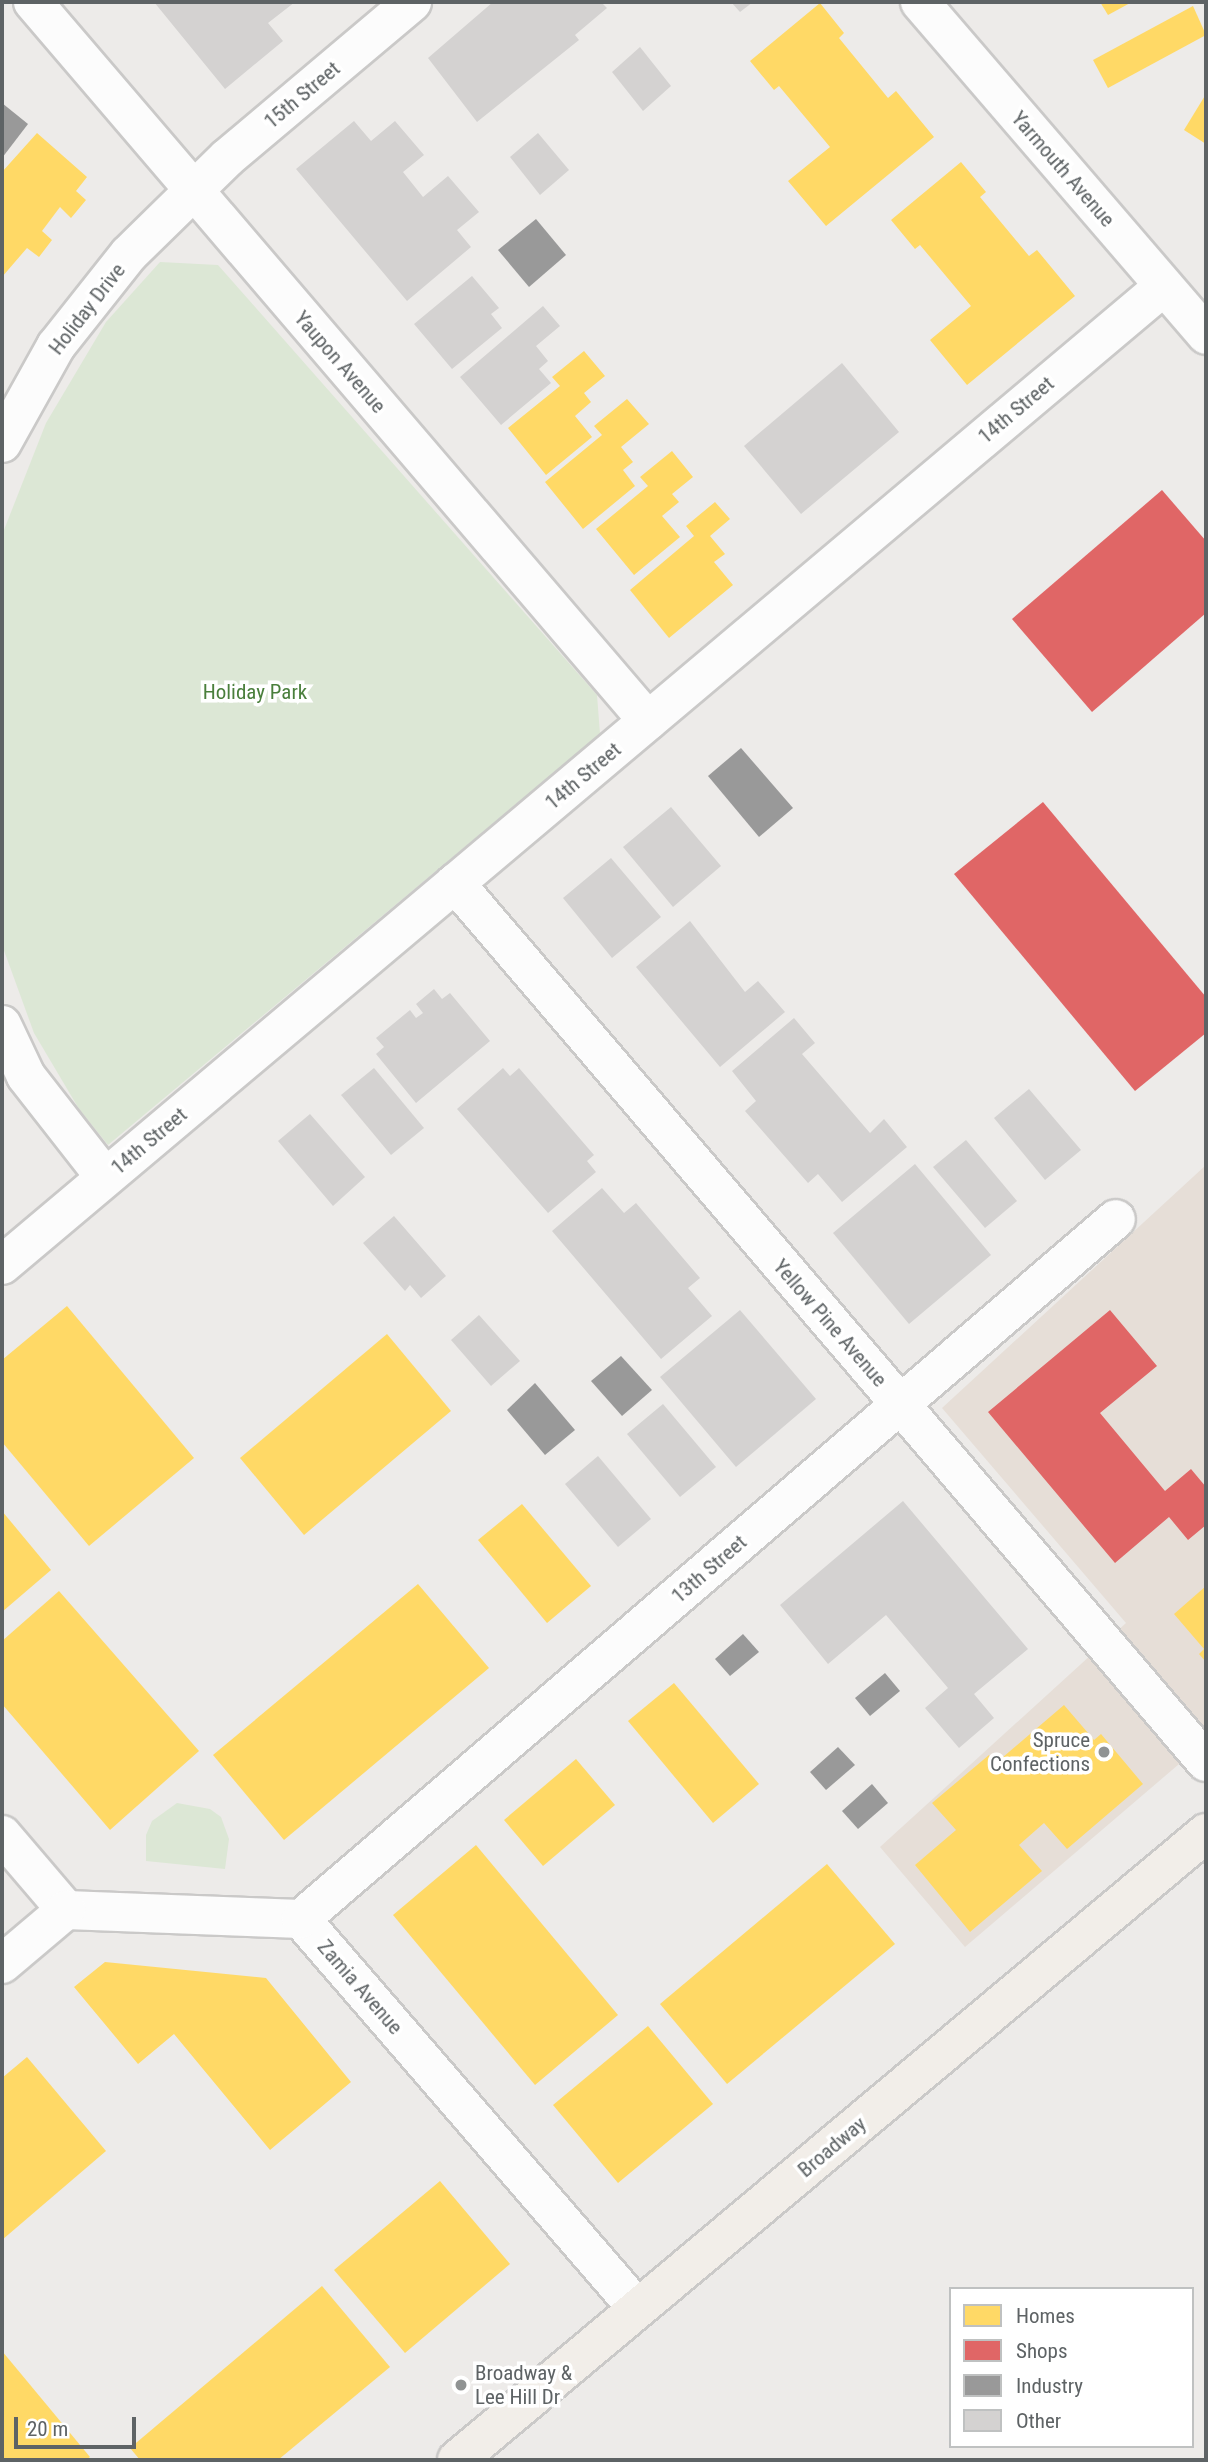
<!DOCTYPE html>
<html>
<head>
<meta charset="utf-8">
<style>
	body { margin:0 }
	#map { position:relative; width:1208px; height:2462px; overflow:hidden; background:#edebe9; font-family:"Roboto Condensed",sans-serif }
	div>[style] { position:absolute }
	.commercial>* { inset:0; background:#e6ded7 }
	.green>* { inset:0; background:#dce7d5 }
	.homes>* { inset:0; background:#ffd966 }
	.shops>* { inset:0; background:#e06666 }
	.industry>* { inset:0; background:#999 }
	.building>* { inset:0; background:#d4d2d1 }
	.roads { filter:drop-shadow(2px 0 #cac9c8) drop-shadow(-2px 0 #cac9c8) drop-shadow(0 2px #cac9c8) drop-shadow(0 -2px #cac9c8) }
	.minor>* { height:38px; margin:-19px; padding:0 19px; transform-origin:19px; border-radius:19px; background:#fcfcfc }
	.major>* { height:38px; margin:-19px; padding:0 19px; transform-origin:19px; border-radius:19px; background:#f2eee9 }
	.dots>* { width:19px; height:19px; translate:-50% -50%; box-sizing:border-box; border:4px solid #fff; border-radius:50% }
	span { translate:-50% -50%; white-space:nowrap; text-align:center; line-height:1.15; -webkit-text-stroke:7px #fff; paint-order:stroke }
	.street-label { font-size:21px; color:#5e6365 }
	.park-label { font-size:21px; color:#4a7f3c }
	.poi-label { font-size:21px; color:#5e6365 }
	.right { translate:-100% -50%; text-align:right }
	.left { translate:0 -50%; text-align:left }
	.frame { position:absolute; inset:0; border:4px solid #5e6365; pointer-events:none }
	.legend { position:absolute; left:949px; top:2287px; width:245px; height:161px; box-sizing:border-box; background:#fff; border:2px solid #bfc1c1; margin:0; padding:9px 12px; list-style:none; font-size:21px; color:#5e6365 }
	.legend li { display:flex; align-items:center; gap:14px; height:35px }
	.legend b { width:35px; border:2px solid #bfc1c1 }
	.scale { position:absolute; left:14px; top:2417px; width:122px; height:32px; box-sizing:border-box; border:4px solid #5e6365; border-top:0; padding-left:9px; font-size:21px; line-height:24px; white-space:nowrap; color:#5e6365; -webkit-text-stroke:5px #fff; paint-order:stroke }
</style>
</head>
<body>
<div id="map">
	<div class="commercial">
		<div style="clip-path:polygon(1206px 1165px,1206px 1741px,965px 1947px,880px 1847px,1126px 1623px,942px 1408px)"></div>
	</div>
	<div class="green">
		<div style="clip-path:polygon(160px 262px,218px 265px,597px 695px,600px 734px,108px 1145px,79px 1109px,34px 1033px,2px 945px,2px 535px,46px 423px,106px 322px)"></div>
		<div style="clip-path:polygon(177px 1803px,210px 1809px,221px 1817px,229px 1839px,225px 1869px,146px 1861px,146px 1835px,152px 1821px)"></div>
	</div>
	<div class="homes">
		<div style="clip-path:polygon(1100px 2px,1132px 2px,1108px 15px)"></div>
		<div style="clip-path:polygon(820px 3px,844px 33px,839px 38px,888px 98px,896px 91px,934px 137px,826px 226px,788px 181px,830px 147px,779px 86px,774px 90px,750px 61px)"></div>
		<div style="clip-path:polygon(1193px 6px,1206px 35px,1108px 88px,1093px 60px)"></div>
		<div style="clip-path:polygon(1206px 94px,1206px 144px,1184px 130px)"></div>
		<div style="clip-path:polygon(37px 133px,87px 177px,76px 191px,86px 200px,71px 218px,60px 207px,42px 231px,52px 240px,39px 257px,27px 248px,2px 277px,2px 172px)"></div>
		<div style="clip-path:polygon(961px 162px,986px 192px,980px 197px,1029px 256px,1037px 250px,1075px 296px,967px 385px,930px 340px,971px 306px,920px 245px,915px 249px,891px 220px)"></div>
		<div style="clip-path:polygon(584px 351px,605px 376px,584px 393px,591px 402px,575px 416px,592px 437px,546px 475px,508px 428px,560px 386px,552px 377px)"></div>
		<div style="clip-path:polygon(627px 399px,649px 424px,621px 447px,633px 462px,623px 470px,635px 486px,583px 529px,545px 482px,602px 435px,594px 426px)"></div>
		<div style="clip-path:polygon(672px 451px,693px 477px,672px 494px,679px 502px,662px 516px,680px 537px,634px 575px,596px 529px,648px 486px,640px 477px)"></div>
		<div style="clip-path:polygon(715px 502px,730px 519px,710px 536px,725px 554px,714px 562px,733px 585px,669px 638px,630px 590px,694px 536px,686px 526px)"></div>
		<div style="clip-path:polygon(67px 1306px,194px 1458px,89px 1546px,2px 1442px,2px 1360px)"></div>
		<div style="clip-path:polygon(387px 1334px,451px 1411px,304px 1535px,240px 1458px)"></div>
		<div style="clip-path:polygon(522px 1504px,591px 1586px,547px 1623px,478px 1540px)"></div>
		<div style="clip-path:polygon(2px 1511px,51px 1570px,2px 1612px)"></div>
		<div style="clip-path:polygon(418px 1584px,489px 1668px,284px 1840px,213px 1755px)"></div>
		<div style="clip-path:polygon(1206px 1586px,1206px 1662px,1199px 1654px,1204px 1649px,1174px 1614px)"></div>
		<div style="clip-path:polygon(59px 1591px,199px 1751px,110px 1830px,2px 1704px,2px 1641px)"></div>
		<div style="clip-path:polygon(674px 1683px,759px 1784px,713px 1823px,628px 1721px)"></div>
		<div style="clip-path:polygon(1064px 1705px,1094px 1740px,1101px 1734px,1143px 1784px,1067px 1849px,1044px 1823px,1019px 1845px,1042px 1871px,970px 1932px,915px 1865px,956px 1830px,932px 1803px,989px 1755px,996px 1763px)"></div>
		<div style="clip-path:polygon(576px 1759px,615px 1805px,543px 1866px,504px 1820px)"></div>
		<div style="clip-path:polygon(476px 1845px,618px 2015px,535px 2085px,393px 1915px)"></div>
		<div style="clip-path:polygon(827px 1864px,895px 1944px,727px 2084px,660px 2004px)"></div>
		<div style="clip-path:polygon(105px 1962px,266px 1978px,351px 2082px,270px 2150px,174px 2034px,138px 2064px,74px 1987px)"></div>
		<div style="clip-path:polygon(648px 2026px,713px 2104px,618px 2183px,553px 2105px)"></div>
		<div style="clip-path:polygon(27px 2057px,106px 2151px,2px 2240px,2px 2078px)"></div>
		<div style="clip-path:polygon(440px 2181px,510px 2264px,405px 2353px,334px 2270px)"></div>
		<div style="clip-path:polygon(322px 2286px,390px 2367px,278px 2460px,140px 2460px,130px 2448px)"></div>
		<div style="clip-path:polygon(2px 2351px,90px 2457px,86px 2460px,2px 2460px)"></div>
	</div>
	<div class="shops">
		<div style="clip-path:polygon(1162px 490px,1206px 541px,1206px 613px,1092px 712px,1012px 619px)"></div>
		<div style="clip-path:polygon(1043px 802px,1206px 997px,1206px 1033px,1135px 1091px,954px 874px)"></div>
		<div style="clip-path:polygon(1110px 1310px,1157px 1366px,1100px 1413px,1165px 1491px,1191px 1469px,1206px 1487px,1206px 1525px,1188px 1540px,1169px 1517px,1115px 1563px,988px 1412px)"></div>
	</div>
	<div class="industry">
		<div style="clip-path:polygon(2px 103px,28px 124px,2px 158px)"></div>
		<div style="clip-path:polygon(536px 219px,566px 255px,529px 287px,498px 250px)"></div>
		<div style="clip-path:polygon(741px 748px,793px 808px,759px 837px,708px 776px)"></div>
		<div style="clip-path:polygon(621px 1356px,652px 1390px,622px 1416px,591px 1381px)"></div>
		<div style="clip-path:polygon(535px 1383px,575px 1430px,545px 1455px,507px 1410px)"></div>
		<div style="clip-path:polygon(743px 1634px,759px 1652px,730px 1676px,715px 1659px)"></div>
		<div style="clip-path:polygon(885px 1673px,900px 1691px,870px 1716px,855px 1698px)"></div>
		<div style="clip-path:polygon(838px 1747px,855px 1765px,826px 1790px,810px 1772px)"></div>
		<div style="clip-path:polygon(872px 1784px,888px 1803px,858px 1829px,842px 1811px)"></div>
	</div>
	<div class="building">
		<div style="clip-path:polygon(154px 2px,295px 2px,268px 23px,283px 41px,225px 89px)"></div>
		<div style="clip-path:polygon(493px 2px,601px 2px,607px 8px,575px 35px,579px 40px,477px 122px,428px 58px)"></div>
		<div style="clip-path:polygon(731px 2px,753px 2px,740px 12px)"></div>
		<div style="clip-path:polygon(640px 47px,671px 86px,643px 111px,612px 72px)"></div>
		<div style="clip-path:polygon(354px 121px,371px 141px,395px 121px,424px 155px,403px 172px,423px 197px,448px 176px,479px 212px,457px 230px,471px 247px,407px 301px,296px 169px)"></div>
		<div style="clip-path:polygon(538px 133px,569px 170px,540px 195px,510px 157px)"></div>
		<div style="clip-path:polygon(472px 276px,499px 308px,491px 314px,502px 328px,452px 369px,414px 324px)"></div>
		<div style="clip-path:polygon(543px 306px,560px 326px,536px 346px,548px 361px,539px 369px,551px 383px,501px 425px,460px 377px)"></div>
		<div style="clip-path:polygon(842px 363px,899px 432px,801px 514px,744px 446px)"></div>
		<div style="clip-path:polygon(671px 807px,721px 866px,673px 907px,623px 847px)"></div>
		<div style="clip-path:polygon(611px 858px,661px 917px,612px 958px,563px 898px)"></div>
		<div style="clip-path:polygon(690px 921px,745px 992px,758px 981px,785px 1012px,720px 1067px,636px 967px)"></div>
		<div style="clip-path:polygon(434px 989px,442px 999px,450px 993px,490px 1041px,416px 1103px,376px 1054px,384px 1047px,376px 1038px,410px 1010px,416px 1018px,423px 1013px,416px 1004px)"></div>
		<div style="clip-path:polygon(794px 1018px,815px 1043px,802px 1054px,870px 1133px,884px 1119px,907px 1147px,842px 1202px,818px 1174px,808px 1183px,745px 1111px,756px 1101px,732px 1071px)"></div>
		<div style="clip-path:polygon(374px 1068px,424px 1128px,391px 1155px,341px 1095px)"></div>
		<div style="clip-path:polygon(503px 1068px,510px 1076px,519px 1068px,594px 1155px,587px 1161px,596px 1172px,548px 1213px,457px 1109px)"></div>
		<div style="clip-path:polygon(1029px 1089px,1081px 1150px,1045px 1180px,994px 1118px)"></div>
		<div style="clip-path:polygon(310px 1114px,365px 1177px,333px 1206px,278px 1141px)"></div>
		<div style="clip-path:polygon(966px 1140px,1017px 1201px,985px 1228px,933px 1167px)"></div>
		<div style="clip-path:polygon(915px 1164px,991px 1255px,909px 1324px,833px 1233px)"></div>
		<div style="clip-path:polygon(602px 1188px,624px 1213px,636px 1203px,700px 1278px,688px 1288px,712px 1316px,661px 1359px,552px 1231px)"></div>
		<div style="clip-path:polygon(394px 1216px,446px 1276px,421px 1298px,410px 1285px,405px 1291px,363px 1243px)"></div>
		<div style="clip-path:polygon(740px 1310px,816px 1399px,736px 1467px,660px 1377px)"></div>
		<div style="clip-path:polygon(479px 1315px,520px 1361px,491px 1386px,451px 1340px)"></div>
		<div style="clip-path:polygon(663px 1404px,716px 1467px,680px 1497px,627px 1434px)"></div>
		<div style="clip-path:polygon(598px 1456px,651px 1519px,618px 1547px,565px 1484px)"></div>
		<div style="clip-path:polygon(903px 1501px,1028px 1649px,974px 1694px,994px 1718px,959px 1748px,925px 1708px,948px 1688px,886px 1615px,828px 1664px,780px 1605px)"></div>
	</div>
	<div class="roads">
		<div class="minor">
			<div style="left:33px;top:2px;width:946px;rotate:49.46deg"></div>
			<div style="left:920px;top:2px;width:439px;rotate:49.3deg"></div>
			<div style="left:2px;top:443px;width:111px;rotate:-60.9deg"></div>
			<div style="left:56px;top:346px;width:117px;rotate:-51.6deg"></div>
			<div style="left:129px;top:254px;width:137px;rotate:-44.4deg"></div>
			<div style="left:227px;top:158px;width:242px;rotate:-40.1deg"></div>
			<div style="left:455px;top:883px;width:1156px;rotate:49.49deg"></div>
			<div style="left:2px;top:1025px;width:56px;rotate:64.8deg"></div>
			<div style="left:26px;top:1076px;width:128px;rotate:52deg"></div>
			<div style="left:2px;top:1265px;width:1519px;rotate:-40.11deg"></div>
			<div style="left:2px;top:1835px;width:99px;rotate:49.5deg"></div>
			<div style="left:66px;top:1910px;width:235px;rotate:2.2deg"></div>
			<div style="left:301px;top:1919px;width:514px;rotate:49.18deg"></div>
			<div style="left:301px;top:1919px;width:1074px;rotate:-40.66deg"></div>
			<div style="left:2px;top:1964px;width:84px;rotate:-40.2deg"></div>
		</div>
		<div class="major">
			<div style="left:457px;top:2460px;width:977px;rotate:-39.93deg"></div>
		</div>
	</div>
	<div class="dots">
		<div style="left:1104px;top:1752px;background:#909393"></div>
		<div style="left:461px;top:2385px;background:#909393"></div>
	</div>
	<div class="street-label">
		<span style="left:302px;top:95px;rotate:-40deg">15th Street</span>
		<span style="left:1063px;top:169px;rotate:49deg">Yarmouth Avenue</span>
		<span style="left:87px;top:309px;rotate:-52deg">Holiday Drive</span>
		<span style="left:340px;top:362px;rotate:49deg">Yaupon Avenue</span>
		<span style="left:1016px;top:410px;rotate:-40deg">14th Street</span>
		<span style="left:583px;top:776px;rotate:-40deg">14th Street</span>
		<span style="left:149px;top:1141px;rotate:-40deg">14th Street</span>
		<span style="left:830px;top:1323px;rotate:49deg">Yellow Pine Avenue</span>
		<span style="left:709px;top:1569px;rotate:-41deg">13th Street</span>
		<span style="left:360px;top:1987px;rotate:49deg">Zamia Avenue</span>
		<span style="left:832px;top:2147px;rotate:-40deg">Broadway</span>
	</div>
	<div class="park-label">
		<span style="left:255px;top:692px">Holiday Park</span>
	</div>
	<div class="poi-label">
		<span class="right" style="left:1090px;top:1752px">Spruce<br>Confections</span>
		<span class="left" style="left:475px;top:2385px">Broadway &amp;<br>Lee Hill Dr</span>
	</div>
	<div class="frame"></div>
	<ul class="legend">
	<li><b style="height:19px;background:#ffd966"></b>Homes</li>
	<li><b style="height:19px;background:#e06666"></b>Shops</li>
	<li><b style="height:19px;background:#999"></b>Industry</li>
	<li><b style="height:19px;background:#d4d2d1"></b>Other</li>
	</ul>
	<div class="scale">20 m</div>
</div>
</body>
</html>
